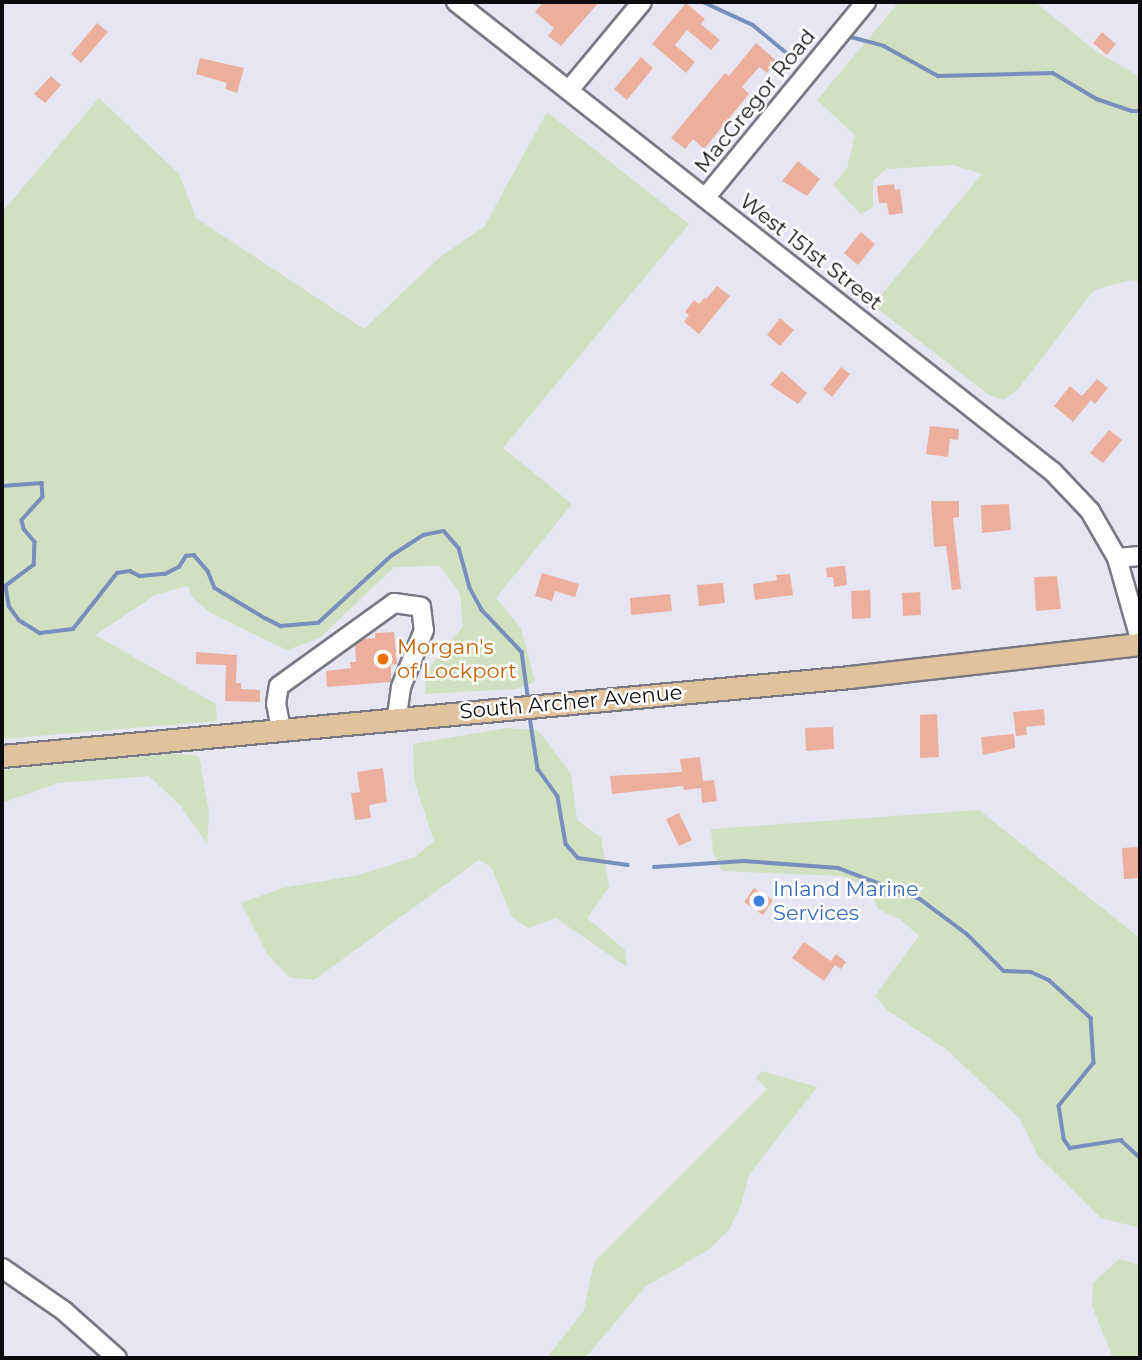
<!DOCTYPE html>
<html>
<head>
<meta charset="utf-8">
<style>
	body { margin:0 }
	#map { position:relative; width:1142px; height:1360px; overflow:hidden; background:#e6e6f2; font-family:Montserrat,sans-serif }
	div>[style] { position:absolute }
	.green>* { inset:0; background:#d0e0c0 }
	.stream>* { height:3.5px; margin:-1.75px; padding:0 1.75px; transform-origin:1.75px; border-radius:1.75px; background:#788fbe }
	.building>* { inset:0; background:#ecaf9e }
	.roads { filter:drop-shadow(2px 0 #787983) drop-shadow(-2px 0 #787983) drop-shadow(0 2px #787983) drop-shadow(0 -2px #787983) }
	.minor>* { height:18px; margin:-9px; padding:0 9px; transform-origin:9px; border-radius:9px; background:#fff }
	.major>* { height:21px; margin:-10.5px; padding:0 10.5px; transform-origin:10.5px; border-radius:10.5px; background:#e0c29d }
	.dots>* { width:19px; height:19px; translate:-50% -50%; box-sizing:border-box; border:4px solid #fff; border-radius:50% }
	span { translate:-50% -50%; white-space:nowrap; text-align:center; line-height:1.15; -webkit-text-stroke:5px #fff; paint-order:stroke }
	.street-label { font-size:21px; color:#0c0c10 }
	.food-label { font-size:21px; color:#c56008 }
	.left { translate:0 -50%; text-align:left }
	.shop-label { font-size:21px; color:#366cbe }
	.frame { position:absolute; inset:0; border:4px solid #0c0c10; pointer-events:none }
</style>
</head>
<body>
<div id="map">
	<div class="green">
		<div style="clip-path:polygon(899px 2px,1035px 2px,1097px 52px,1140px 77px,1140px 282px,1131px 280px,1094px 290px,1018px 389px,1004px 400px,989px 395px,873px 305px,982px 174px,953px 165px,886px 169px,873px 181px,873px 207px,861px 214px,833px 185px,847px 168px,855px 135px,817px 100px)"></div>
		<div style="clip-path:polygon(99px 98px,179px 174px,196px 218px,364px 329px,440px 257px,484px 227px,547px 112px,689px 224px,503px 448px,572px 504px,496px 598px,521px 628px,535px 682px,516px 689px,425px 694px,426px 672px,463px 626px,460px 594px,440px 566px,394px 567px,320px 638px,287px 650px,211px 613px,193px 598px,188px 586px,155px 595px,95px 635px,216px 704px,217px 721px,2px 739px,2px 212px)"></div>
		<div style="clip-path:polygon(506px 728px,538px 730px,571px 774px,577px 820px,601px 837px,609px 887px,587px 918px,625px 950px,627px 967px,556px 918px,528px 928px,512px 917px,491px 867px,479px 860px,314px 980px,289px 977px,267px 954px,241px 903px,282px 888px,359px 875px,415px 857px,434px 841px,414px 780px,413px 744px)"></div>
		<div style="clip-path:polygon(161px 752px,199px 756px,209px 812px,207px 844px,180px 805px,149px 776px,58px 783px,2px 803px,2px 770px)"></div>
		<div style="clip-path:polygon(979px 810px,1140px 938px,1140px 1228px,1101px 1218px,1038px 1156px,1020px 1119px,947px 1050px,887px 1010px,875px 996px,919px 936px,901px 920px,878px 909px,869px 887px,841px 876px,722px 871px,713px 852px,711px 829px)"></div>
		<div style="clip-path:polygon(762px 1071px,817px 1087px,749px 1175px,740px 1208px,729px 1230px,708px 1250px,645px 1287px,585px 1358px,547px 1358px,584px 1310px,594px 1262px,767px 1089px,756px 1078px)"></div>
		<div style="clip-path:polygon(1119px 1259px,1140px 1265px,1140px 1358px,1113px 1358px,1092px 1306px,1093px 1283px)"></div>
	</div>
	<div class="stream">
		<div style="left:703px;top:2px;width:55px;rotate:24.7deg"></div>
		<div style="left:753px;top:25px;width:45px;rotate:39.6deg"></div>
		<div style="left:851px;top:37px;width:34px;rotate:15deg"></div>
		<div style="left:884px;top:46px;width:62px;rotate:29.1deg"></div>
		<div style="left:938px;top:76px;width:115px;rotate:-1.5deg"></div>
		<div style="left:1053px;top:73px;width:51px;rotate:30.6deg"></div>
		<div style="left:1097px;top:99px;width:36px;rotate:19deg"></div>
		<div style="left:1131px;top:111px;width:9px"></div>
		<div style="left:2px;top:486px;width:40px;rotate:-4.3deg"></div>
		<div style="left:42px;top:483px;width:14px;rotate:86deg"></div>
		<div style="left:43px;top:497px;width:31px;rotate:132deg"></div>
		<div style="left:22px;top:520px;width:9px;rotate:77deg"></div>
		<div style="left:24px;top:529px;width:17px;rotate:50deg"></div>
		<div style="left:35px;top:542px;width:23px;rotate:92deg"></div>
		<div style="left:34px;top:565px;width:35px;rotate:143deg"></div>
		<div style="left:6px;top:586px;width:20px;rotate:81deg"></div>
		<div style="left:9px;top:606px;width:17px;rotate:54deg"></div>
		<div style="left:19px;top:620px;width:25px;rotate:32deg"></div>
		<div style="left:40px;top:633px;width:33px;rotate:-7deg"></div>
		<div style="left:73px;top:629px;width:71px;rotate:-51.8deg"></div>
		<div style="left:117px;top:573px;width:13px;rotate:-9deg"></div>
		<div style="left:130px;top:571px;width:11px;rotate:27deg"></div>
		<div style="left:140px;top:576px;width:25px;rotate:-5deg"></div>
		<div style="left:165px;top:574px;width:16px;rotate:-27deg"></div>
		<div style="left:179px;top:567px;width:13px;rotate:-58deg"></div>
		<div style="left:186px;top:556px;width:8px;rotate:-7deg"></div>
		<div style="left:194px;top:555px;width:21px;rotate:49deg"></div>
		<div style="left:208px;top:571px;width:18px;rotate:68deg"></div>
		<div style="left:215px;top:588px;width:58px;rotate:31deg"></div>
		<div style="left:265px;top:618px;width:18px;rotate:27deg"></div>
		<div style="left:281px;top:626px;width:37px;rotate:-5deg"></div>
		<div style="left:318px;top:623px;width:99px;rotate:-42.5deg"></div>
		<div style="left:391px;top:556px;width:38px;rotate:-33deg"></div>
		<div style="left:423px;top:535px;width:21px;rotate:-11deg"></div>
		<div style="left:444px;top:531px;width:23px;rotate:49deg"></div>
		<div style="left:459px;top:548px;width:41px;rotate:74.6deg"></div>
		<div style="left:470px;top:588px;width:25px;rotate:61deg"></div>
		<div style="left:482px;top:610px;width:58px;rotate:46.4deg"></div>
		<div style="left:522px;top:652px;width:43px;rotate:82.1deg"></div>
		<div style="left:530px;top:717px;width:53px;rotate:81.3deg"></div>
		<div style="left:538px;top:769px;width:34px;rotate:54deg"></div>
		<div style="left:558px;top:797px;width:48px;rotate:80.3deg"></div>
		<div style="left:566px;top:844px;width:18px;rotate:49deg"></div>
		<div style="left:578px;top:858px;width:50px;rotate:8deg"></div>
		<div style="left:654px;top:867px;width:90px;rotate:-3.8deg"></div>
		<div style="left:744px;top:861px;width:94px;rotate:4.3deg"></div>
		<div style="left:838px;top:868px;width:88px;rotate:20.7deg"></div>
		<div style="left:920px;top:899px;width:59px;rotate:36.7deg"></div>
		<div style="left:967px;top:934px;width:52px;rotate:45deg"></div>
		<div style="left:1004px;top:971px;width:27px;rotate:2deg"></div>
		<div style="left:1031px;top:972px;width:20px;rotate:24deg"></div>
		<div style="left:1049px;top:980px;width:57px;rotate:42.1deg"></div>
		<div style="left:1091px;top:1018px;width:45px;rotate:86.2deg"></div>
		<div style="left:1094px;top:1063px;width:55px;rotate:129.1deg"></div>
		<div style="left:1059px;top:1106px;width:33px;rotate:81deg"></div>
		<div style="left:1064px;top:1139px;width:11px;rotate:56deg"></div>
		<div style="left:1070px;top:1148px;width:52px;rotate:-8.9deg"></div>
		<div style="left:1121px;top:1140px;width:26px;rotate:43deg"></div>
	</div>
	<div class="building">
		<div style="clip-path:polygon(543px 2px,599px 2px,561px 46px,548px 36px,554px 28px,535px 12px)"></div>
		<div style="clip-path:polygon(686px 3px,705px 19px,701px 24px,720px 40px,711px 50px,687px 30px,675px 45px,695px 62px,686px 73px,652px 44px)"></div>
		<div style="clip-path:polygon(97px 23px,108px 32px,81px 63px,71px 54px)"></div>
		<div style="clip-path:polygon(1102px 32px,1116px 44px,1107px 55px,1093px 43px)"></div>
		<div style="clip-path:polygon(756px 43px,777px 61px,767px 73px,759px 67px,742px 87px,749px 94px,704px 149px,693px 139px,685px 149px,671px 138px,725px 73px,729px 76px)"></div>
		<div style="clip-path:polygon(641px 57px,653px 68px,627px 100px,614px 89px)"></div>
		<div style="clip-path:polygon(200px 58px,244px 68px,237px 93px,225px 89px,227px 83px,196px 74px)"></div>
		<div style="clip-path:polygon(51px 76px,61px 85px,45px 103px,34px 94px)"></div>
		<div style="clip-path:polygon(798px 161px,820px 179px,807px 196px,782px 181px)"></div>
		<div style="clip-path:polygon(894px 184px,895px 190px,900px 189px,903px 213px,889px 215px,887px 203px,879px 203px,877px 186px)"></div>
		<div style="clip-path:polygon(861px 232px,875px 244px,858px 265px,844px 253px)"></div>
		<div style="clip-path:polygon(717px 286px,730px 296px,699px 334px,684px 322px,689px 315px,685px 312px,694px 300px,699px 304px,704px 298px,706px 299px)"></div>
		<div style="clip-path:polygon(780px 318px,794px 330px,780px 346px,767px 335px)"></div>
		<div style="clip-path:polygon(841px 367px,850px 374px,832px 397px,823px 389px)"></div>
		<div style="clip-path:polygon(782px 371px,807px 393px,798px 404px,770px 385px)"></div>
		<div style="clip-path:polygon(1097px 379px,1108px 388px,1095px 404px,1091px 400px,1073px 422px,1054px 406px,1070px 386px,1082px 396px)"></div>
		<div style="clip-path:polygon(930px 426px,959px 429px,958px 440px,950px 439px,948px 457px,926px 454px)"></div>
		<div style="clip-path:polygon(1109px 430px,1122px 440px,1103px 463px,1090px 453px)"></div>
		<div style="clip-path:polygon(931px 501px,959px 501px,959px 517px,953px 518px,961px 589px,952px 590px,946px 546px,934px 547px)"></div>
		<div style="clip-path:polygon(1009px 504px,1011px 530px,982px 533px,981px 505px)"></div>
		<div style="clip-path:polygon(841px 566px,845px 566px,847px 585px,834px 587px,833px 577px,827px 577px,826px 568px)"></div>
		<div style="clip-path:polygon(542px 573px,579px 584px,575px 597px,555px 591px,552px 601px,535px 596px)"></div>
		<div style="clip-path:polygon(790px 574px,793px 595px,755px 600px,753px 584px,777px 580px,776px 575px)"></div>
		<div style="clip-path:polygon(1057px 576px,1061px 609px,1036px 611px,1034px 577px)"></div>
		<div style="clip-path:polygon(723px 583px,725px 603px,699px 606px,697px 585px)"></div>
		<div style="clip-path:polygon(870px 590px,871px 618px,852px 619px,851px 591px)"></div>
		<div style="clip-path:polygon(920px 592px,921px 615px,903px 616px,902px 593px)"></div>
		<div style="clip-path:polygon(670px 594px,672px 611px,631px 615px,630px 598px)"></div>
		<div style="clip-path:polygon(394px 632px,397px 664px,391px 665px,391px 682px,327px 687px,326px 671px,351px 668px,350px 662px,356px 662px,355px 645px,363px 639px,375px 638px,375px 633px)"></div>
		<div style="clip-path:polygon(196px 652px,237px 655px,236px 683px,241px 683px,241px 689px,260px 690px,260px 702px,225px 701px,226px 665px,196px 664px)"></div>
		<div style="clip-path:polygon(1044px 709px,1045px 725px,1026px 727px,1027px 735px,1016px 736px,1013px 712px)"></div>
		<div style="clip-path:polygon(937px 714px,939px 757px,920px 758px,920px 715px)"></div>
		<div style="clip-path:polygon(833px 727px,834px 749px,806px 751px,805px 728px)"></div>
		<div style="clip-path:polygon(1014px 734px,1015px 748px,983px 755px,981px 737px)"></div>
		<div style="clip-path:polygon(700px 757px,703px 781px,714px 780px,717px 801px,702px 803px,701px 788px,684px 790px,683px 786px,612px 794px,610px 776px,682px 772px,680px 759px)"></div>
		<div style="clip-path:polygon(383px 768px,387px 802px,369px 805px,371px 818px,355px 820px,351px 793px,360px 792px,357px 772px)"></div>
		<div style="clip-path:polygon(679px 813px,692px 840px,679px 846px,666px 819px)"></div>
		<div style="clip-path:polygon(1140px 847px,1140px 878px,1124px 879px,1122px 848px)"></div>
		<div style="clip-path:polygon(754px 888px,773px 900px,763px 915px,744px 902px)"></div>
		<div style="clip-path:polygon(804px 942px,831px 961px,836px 954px,846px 962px,841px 969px,835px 965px,824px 981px,792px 958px)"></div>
	</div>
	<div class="roads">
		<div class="minor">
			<div style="left:456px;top:2px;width:760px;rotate:38.21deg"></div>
			<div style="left:1053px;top:472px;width:54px;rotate:46.5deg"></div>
			<div style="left:1090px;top:511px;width:54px;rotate:60.1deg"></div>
			<div style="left:1117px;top:558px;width:84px;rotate:74.1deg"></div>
			<div style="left:569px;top:90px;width:114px;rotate:-50.3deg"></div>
			<div style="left:705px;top:198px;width:254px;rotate:-50.6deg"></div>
			<div style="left:1117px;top:558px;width:23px;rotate:-5deg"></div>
			<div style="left:281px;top:729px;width:25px;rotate:-101deg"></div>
			<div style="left:276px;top:704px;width:18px;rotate:-81deg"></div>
			<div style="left:279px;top:686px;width:142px;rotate:-35.8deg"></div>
			<div style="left:394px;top:603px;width:27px;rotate:8deg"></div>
			<div style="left:421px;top:607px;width:23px;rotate:83deg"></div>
			<div style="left:424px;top:630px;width:61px;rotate:112deg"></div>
			<div style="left:401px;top:687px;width:30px;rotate:98deg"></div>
			<div style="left:2px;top:1268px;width:75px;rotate:34.7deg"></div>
			<div style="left:64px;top:1311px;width:71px;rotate:41.6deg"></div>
		</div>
		<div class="major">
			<div style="left:2px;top:756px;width:852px;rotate:-5.32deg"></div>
			<div style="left:850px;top:677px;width:292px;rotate:-6.5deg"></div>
		</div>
	</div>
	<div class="dots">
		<div style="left:383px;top:659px;background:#e8710a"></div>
		<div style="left:759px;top:901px;background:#3f7fe0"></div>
	</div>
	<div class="street-label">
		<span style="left:755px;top:101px;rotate:-51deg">MacGregor Road</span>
		<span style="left:811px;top:252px;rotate:38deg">West 151st Street</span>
		<span style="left:571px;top:702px;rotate:-5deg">South Archer Avenue</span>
	</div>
	<div class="food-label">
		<span class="left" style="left:397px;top:659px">Morgan's<br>of Lockport</span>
	</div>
	<div class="shop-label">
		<span class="left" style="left:773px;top:901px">Inland Marine<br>Services</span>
	</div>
	<div class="frame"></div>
</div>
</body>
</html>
